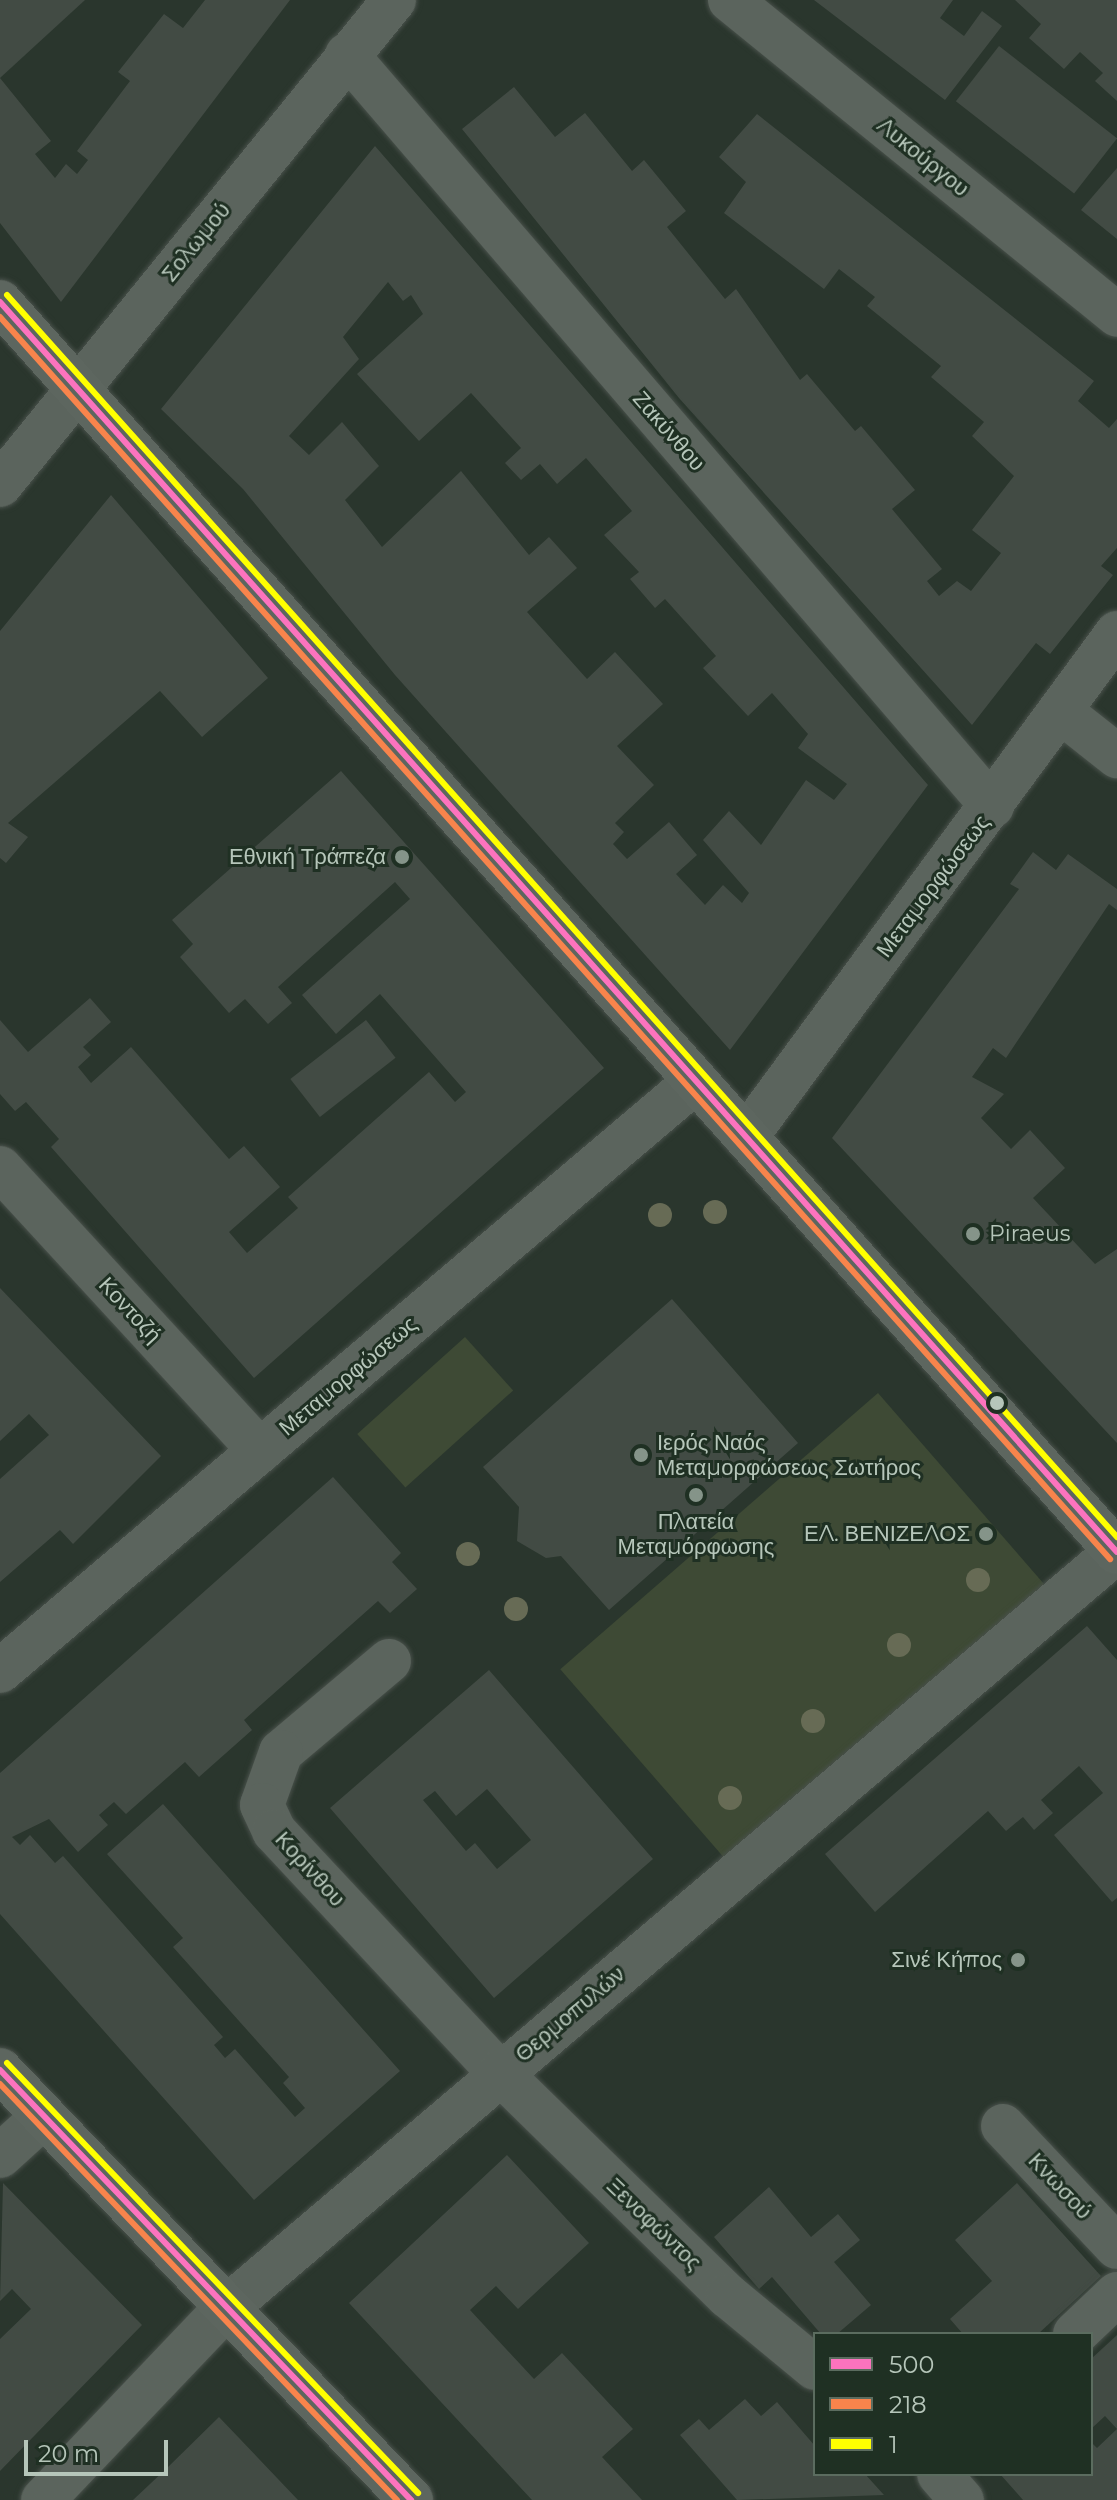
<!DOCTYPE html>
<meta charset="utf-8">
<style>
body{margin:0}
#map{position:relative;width:1117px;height:2500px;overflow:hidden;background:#2a362d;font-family:Montserrat,sans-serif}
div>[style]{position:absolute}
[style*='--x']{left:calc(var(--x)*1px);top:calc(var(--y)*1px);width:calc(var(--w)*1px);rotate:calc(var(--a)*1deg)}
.green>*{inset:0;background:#3e4a35;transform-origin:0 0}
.building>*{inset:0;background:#424b44;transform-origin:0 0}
.roads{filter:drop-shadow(0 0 2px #48504a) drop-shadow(0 0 2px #48504a)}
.minor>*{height:44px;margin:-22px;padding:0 22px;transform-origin:22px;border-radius:22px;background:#5b645d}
.major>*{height:44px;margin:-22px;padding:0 22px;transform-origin:22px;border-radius:22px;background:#5d665f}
.bus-1>*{height:6px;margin:-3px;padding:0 3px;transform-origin:3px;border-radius:3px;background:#fc73be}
.bus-2>*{height:6px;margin:-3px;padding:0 3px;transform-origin:3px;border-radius:3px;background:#f8844c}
.bus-3>*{height:6px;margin:-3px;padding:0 3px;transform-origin:3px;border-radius:3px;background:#ff0}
.trees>*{width:24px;height:24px;margin:-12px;border-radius:50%;background:#676b55}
.dots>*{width:22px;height:22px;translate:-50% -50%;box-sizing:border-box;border:4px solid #1f3023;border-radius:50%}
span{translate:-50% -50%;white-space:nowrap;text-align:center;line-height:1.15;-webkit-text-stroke:6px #1f3023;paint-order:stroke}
.street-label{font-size:22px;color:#b6c6ba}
.poi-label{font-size:22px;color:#b6c6ba}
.right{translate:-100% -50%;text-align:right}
.left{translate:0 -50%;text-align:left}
.legend{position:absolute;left:813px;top:2332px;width:280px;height:144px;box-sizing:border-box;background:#1f3023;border:2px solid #5b6c5f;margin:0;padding:10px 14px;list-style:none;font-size:24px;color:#b6c6ba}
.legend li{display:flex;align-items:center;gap:16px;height:40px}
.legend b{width:40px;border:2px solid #5b6c5f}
.scale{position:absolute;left:24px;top:2440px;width:144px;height:36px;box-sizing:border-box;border:4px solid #b6c6ba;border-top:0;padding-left:10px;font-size:24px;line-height:28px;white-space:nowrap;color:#b6c6ba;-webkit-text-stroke:6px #1f3023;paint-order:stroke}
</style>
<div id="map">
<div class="green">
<div style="left:465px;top:1337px;width:72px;height:145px;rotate:48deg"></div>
<div style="left:878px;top:1393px;width:256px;height:421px;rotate:49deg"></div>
</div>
<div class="building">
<div style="clip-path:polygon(0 0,85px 0,0 78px)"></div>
<div style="clip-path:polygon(205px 0,290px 0,61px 302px,0 223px,0 78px,51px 141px,35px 154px,55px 178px,66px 164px,77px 174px,88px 160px,77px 151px,130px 81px,118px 72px,164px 14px,183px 28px)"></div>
<div style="clip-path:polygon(814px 0,953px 0,940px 18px,964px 36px,982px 11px,1002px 26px,945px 100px)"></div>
<div style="clip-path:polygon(1015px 0,1117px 0,1117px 101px,1095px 81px,1103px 73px,1080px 52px,1064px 69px,1029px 38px,1041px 24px)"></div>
<div style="left:999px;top:46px;width:150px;height:70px;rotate:38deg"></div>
<div style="clip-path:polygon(514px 87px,555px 137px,585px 113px,632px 171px,644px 160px,686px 211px,667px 227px,725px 299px,736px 289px,800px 380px,807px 374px,855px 431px,861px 426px,915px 490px,892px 509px,942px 569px,927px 581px,939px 596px,957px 581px,971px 591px,1001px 553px,972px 530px,1014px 476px,972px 436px,984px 422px,931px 377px,941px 366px,867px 306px,875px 297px,839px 269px,824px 289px,724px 213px,746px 182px,719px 157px,757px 114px,1094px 381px,1078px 401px,1109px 428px,1117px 419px,1117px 548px,1101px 566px,1113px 575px,1050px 654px,1036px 643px,972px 725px,679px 398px,462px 129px)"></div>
<div style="clip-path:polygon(evenodd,375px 146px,928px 785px,730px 1050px,395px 675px,243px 489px,161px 409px,375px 146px,388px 282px,403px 301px,411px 295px,423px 314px,357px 374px,419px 441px,471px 393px,521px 448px,505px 463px,521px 480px,540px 464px,557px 484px,586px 458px,632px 511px,604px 535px,639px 572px,630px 579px,655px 608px,665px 599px,716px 656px,703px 668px,748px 716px,772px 693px,808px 734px,798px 748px,847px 784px,834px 800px,806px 780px,761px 845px,729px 811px,703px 840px,749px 893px,742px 903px,723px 885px,705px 905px,676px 874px,697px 855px,669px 822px,627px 859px,613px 844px,624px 832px,615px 823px,654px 785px,617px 746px,663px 704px,615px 652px,587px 679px,527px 612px,577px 568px,549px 537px,529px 555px,461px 471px,382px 547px,345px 500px,379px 466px,342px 422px,309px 455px,289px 436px,359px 359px,343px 337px,388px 282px)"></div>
<div style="clip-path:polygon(1117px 168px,1117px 239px,1081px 210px)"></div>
<div style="clip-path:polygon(111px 495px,268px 678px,202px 737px,160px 691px,8px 823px,28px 837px,6px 863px,0 858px,0 631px)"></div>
<div style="clip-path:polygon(341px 771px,604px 1068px,254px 1378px,51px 1147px,59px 1139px,26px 1102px,15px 1111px,0 1094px,0 1020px,28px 1052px,90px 998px,111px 1022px,83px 1047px,91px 1055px,78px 1067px,91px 1083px,131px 1047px,229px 1159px,244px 1146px,280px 1187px,229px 1232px,247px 1253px,298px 1208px,288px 1197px,429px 1072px,455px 1102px,466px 1092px,380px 994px,336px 1034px,302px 995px,410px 899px,395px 882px,278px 987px,292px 1003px,268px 1024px,245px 999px,229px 1013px,180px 957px,193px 944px,172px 920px)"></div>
<div style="clip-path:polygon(1033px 852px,1056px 870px,1068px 854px,1117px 889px,1117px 910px,1109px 904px,1006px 1058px,993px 1048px,972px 1077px,1004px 1094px,981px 1118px,1011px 1149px,1030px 1130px,1065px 1168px,1033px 1198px,1095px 1264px,1117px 1249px,1117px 1443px,832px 1138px,1019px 889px,1010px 884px)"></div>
<div style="left:366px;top:1020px;width:48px;height:96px;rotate:52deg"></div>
<div style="clip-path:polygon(0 1288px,161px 1456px,73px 1544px,60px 1530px,0 1582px,0 1479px,49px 1435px,29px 1414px,0 1441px)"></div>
<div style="clip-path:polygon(672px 1299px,798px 1443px,609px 1610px,561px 1556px,546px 1558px,517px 1541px,519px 1507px,483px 1467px)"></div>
<div style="clip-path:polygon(333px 1477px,401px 1553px,392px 1562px,417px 1589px,390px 1613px,378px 1601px,244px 1720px,252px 1730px,199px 1777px,185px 1762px,126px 1814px,114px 1802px,99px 1815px,108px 1825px,78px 1852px,49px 1819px,12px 1837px,20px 1845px,30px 1835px,55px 1863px,63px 1856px,223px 2037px,214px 2045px,225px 2058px,235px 2049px,295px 2117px,305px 2108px,283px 2083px,289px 2077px,173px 1947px,183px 1938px,107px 1854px,163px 1804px,400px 2071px,254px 2200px,0 1914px,0 1773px)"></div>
<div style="clip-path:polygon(1087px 1626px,1117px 1660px,1117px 1898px,1112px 1902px,1054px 1835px,1103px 1793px,1079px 1766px,1041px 1800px,1053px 1813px,1034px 1830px,1023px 1817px,1006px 1831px,988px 1811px,875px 1912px,825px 1854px)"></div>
<div style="clip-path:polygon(evenodd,489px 1670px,653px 1859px,494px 1998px,330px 1808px,489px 1670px,487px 1789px,531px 1840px,497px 1869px,475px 1843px,466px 1851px,423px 1800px,435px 1791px,456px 1816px,487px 1789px)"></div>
<div style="clip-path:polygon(507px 2155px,589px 2243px,518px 2309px,496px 2286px,470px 2310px,534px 2379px,562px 2353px,633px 2429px,602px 2457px,642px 2500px,532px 2500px,349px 2303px)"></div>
<div style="clip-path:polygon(3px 2183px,142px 2325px,0 2471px,0 2339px,31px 2309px,12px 2289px,0 2301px)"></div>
<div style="clip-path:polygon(1017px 2183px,1101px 2276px,1038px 2334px,963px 2334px,950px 2319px,992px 2281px,955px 2240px)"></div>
<div style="clip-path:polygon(769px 2187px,811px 2237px,838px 2214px,860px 2240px,834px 2262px,871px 2305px,837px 2334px,821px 2334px,772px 2277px,759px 2289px,714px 2237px)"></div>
<div style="clip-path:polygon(1117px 2335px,1117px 2429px,1105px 2416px,1091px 2429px,1091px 2359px)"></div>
<div style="clip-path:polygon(745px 2399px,761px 2416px,777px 2402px,815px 2446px,815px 2474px,865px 2474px,884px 2495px,737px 2500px,680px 2435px,699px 2419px,709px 2430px)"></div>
<div style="clip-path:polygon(219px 2417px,298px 2500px,133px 2500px,167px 2468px)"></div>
<div style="clip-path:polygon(1117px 2429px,1117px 2500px,1023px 2500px,1000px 2474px,1091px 2474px,1091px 2442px,1097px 2448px)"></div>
</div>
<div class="roads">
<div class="minor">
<div style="--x:730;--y:0;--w:499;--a:39.1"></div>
<div style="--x:347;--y:55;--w:990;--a:49.34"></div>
<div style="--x:0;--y:485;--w:625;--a:-50.91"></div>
<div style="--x:1060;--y:711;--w:73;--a:38.3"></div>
<div style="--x:746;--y:1137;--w:626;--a:-53.64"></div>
<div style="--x:0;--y:1168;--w:384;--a:47.4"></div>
<div style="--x:389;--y:1661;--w:141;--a:139.9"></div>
<div style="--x:281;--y:1752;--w:56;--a:109.7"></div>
<div style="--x:262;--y:1805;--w:29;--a:65"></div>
<div style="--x:274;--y:1831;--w:331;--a:47"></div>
<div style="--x:500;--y:2073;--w:319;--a:44.4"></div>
<div style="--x:728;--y:2296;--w:113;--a:39.6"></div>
<div style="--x:0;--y:1671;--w:912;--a:-40.29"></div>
<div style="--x:1003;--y:2126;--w:166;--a:46.7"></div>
<div style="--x:0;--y:2156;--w:59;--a:-42.3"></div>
<div style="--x:1075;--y:2334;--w:58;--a:-43.6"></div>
<div style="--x:939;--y:2474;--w:35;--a:49"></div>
<div style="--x:43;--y:2500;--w:265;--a:-46.4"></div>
<div style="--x:226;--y:2308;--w:1169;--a:-40.35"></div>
</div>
<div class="major">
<div style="--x:0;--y:302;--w:1676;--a:48.22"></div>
<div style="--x:0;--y:2070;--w:595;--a:46.29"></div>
</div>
</div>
<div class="bus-1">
<div style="--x:0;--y:302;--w:1676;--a:48.22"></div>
<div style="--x:0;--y:2070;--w:595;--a:46.29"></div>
</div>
<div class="bus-2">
<div style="--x:0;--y:317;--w:1666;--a:48.21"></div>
<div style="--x:0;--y:2084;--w:575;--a:46.34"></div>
</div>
<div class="bus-3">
<div style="--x:7;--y:295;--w:1666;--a:48.21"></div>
<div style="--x:7;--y:2063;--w:595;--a:46.29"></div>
</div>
<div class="trees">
<div style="left:715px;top:1212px"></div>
<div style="left:660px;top:1215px"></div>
<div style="left:468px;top:1554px"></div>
<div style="left:978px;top:1580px"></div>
<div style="left:516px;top:1609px"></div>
<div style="left:899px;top:1645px"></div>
<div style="left:813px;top:1721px"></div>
<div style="left:730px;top:1798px"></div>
</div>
<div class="dots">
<div style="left:402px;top:857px;background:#859489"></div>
<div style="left:973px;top:1234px;background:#859489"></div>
<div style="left:997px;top:1403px;background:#b6c6ba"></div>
<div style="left:641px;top:1455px;background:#859489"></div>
<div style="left:696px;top:1495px;background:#859489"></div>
<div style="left:986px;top:1534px;background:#859489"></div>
<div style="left:1018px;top:1960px;background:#859489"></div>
</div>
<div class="street-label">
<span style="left:923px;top:157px;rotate:39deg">Λυκούργου</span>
<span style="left:196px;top:242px;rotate:-51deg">Σολωμού</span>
<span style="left:669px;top:431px;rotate:49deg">Ζακύνθου</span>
<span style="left:933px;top:886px;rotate:-53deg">Μεταμορφώσεως</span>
<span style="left:130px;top:1310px;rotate:47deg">Κοντοζή</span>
<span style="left:348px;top:1376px;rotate:-40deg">Μεταμορφώσεως</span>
<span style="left:310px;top:1869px;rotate:48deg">Κορίνθου</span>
<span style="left:570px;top:2014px;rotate:-40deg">Θερμοπυλών</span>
<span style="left:1060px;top:2186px;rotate:47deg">Κνωσού</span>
<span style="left:654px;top:2224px;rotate:44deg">Ξενοφώντος</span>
</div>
<div class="poi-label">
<span class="right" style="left:386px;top:857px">Εθνική Τράπεζα</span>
<span class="left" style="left:989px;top:1234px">Piraeus</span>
<span class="left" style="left:657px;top:1455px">Ιερός Ναός<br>Μεταμορφώσεως Σωτήρος</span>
<span style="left:696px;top:1534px">Πλατεία<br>Μεταμόρφωσης</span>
<span class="right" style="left:970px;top:1534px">ΕΛ. ΒΕΝΙΖΕΛΟΣ</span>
<span class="right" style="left:1002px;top:1960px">Σινέ Κήπος</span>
</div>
<ul class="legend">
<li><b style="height:10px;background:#fc73be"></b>500</li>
<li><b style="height:10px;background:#f8844c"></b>218</li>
<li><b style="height:10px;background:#ff0"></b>1</li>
</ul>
<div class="scale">20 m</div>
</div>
